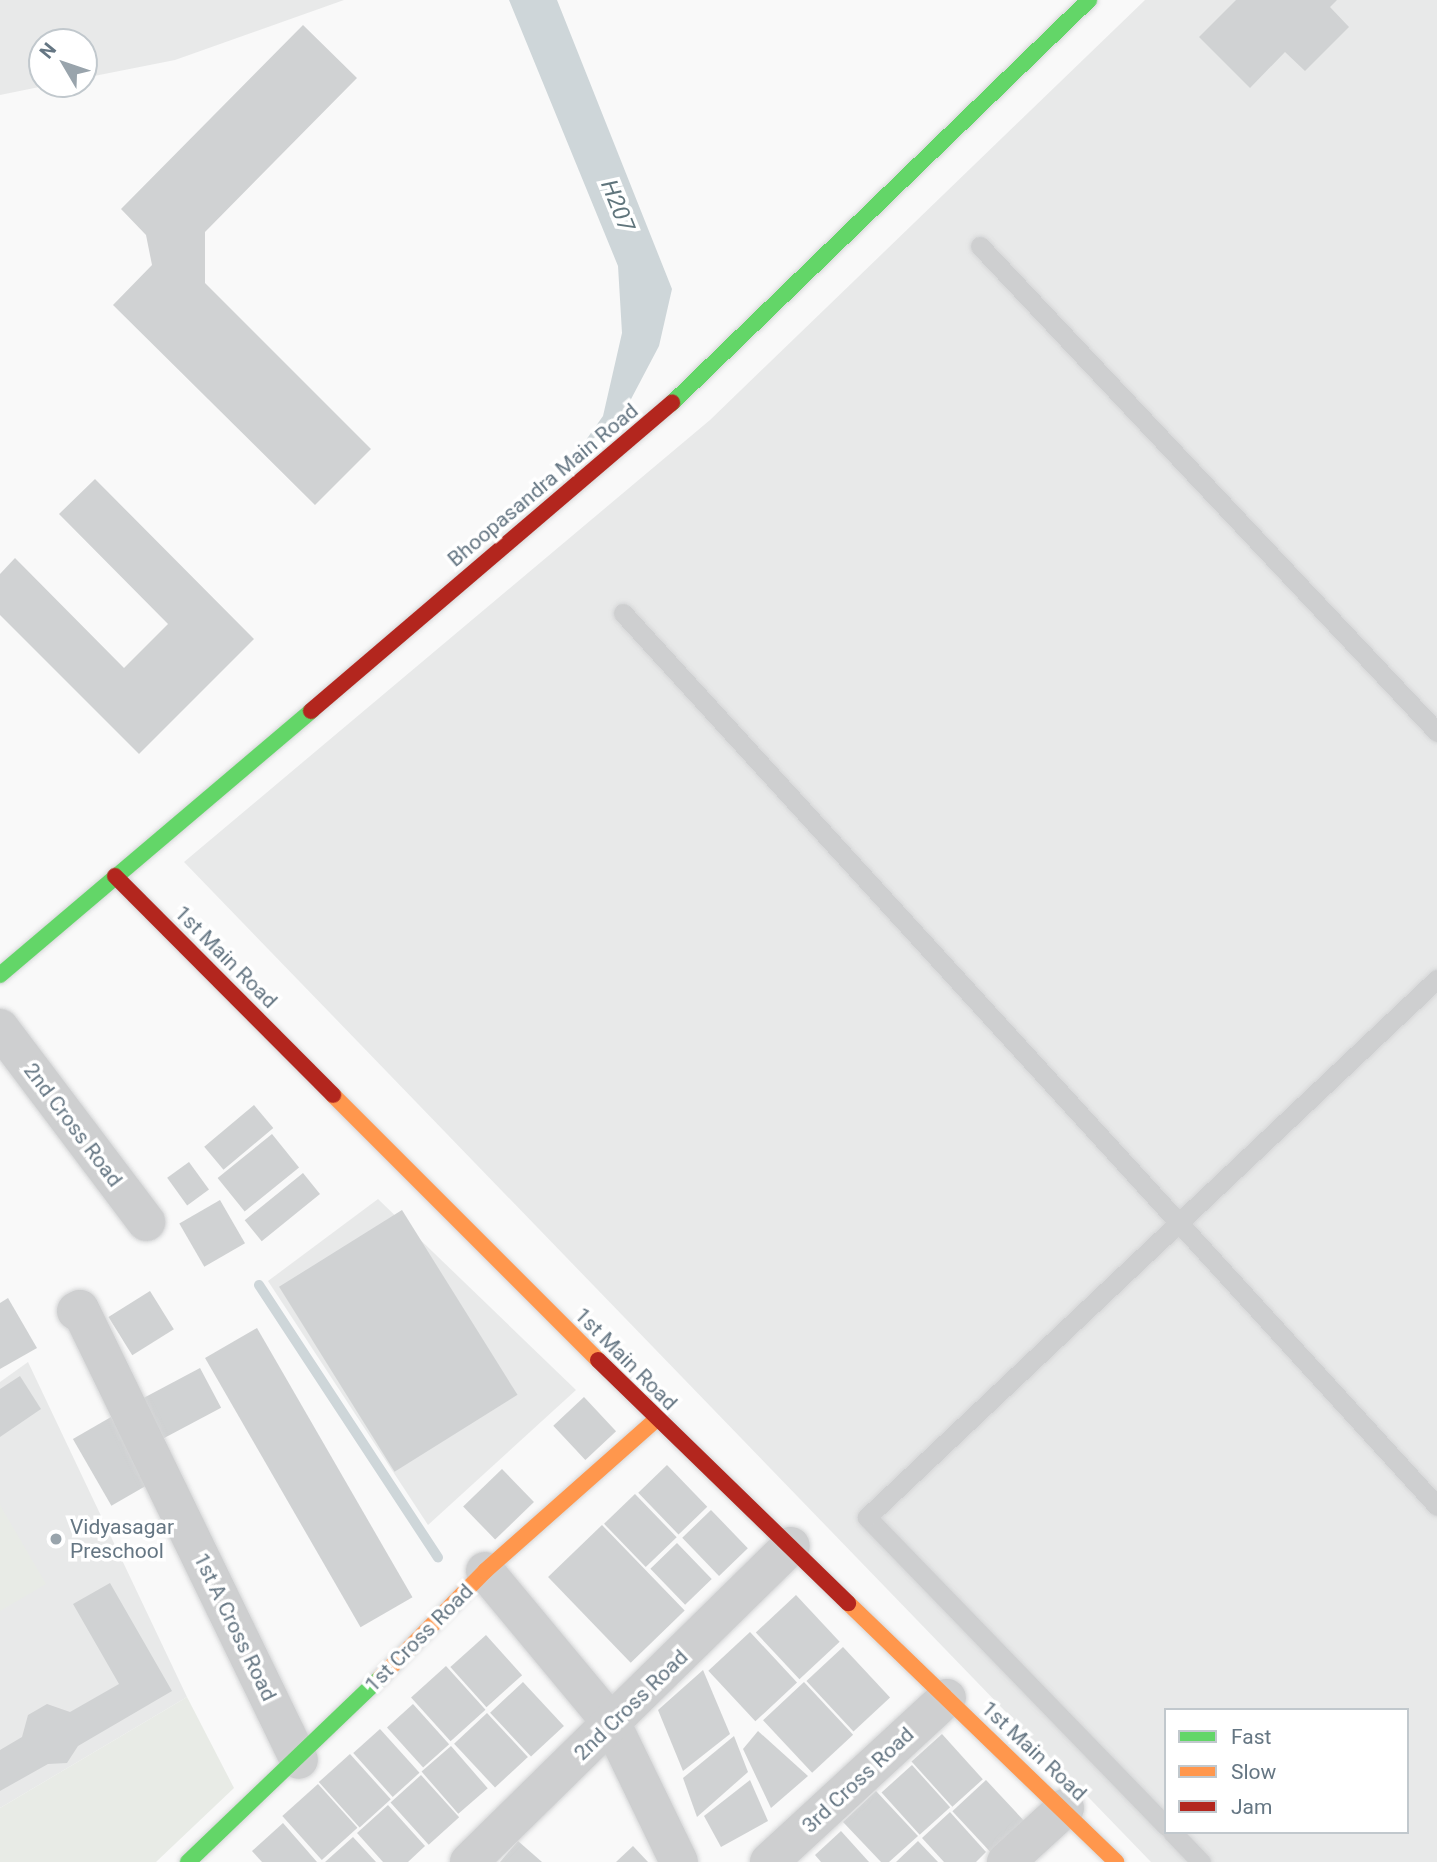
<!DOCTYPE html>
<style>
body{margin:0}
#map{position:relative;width:1437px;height:1862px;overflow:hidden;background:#f9f9f9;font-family:Roboto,sans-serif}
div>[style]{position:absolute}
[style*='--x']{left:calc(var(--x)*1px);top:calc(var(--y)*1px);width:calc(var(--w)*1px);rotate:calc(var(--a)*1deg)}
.built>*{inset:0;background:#e8e9e9}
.green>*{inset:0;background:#e8ebe6}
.water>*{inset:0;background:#ced6d9}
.stream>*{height:10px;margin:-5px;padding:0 5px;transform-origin:5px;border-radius:5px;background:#ced6d9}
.building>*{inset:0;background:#d0d2d3;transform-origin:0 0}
.roads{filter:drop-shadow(0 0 2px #d5d6d7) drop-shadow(0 0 2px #d5d6d7)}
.lane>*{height:19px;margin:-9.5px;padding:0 9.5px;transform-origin:9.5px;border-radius:9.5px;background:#cecfd0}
.street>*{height:38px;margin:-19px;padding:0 19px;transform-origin:19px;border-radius:19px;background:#cecfd0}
.fast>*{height:16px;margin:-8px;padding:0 8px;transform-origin:8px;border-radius:8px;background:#63d668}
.slow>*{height:16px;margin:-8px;padding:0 8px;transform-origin:8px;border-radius:8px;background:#ff974d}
.jam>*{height:16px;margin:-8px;padding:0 8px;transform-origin:8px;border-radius:8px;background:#b3261e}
.dots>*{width:19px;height:19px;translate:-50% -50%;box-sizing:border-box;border:4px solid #fff;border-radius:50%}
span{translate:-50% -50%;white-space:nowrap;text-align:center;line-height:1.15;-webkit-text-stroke:7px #fff;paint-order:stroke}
.street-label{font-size:21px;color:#657683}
.poi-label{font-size:21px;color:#657683}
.left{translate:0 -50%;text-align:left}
.water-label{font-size:23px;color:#60757c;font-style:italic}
.legend{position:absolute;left:1164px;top:1708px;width:245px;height:126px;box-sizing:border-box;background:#fff;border:2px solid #c1c8cd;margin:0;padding:9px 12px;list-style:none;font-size:21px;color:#657683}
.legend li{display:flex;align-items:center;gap:14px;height:35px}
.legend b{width:35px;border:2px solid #c1c8cd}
.north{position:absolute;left:28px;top:28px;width:70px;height:70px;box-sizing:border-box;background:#fff;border:2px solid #c1c8cd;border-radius:50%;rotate:309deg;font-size:19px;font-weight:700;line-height:28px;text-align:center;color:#657683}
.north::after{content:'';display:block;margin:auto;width:24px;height:32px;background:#99a4ac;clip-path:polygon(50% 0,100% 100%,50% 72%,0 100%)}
</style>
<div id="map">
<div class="built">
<div style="clip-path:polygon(0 0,344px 0,175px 60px,84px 78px,84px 42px,42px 42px,42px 84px,54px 84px,0 95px)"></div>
<div style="clip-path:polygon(evenodd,1145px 0,1437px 0,1437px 1862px,1151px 1862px,184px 862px,710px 420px,1145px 0,1166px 1710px,1407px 1710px,1407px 1832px,1166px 1832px,1166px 1710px)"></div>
<div style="clip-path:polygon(378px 1199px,576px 1390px,428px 1525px,268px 1281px)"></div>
<div style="clip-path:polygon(28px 1362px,187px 1697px,0 1808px,0 1382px)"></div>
</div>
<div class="green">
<div style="clip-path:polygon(0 1505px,46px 1584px,0 1611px)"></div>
<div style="clip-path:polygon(187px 1697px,234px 1788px,156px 1862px,0 1862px,0 1808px)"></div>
</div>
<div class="water">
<div style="clip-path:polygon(509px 0,557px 0,672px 289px,659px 346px,620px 420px,581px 447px,603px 416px,622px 333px,618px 266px)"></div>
</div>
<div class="stream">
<div style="--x:259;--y:1285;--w:326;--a:56.7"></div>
</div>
<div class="building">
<div style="clip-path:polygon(1236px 0,1337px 0,1330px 7px,1349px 27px,1305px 71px,1285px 52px,1250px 88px,1199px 37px)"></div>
<div style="clip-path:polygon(303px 25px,357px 78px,205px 232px,205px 283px,371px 449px,315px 505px,113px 305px,152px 265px,146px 235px,121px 209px)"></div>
<div style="clip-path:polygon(95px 479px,254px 639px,139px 754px,0 615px,0 574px,15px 558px,124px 668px,168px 624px,59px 514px)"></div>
<div style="left:254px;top:1105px;width:30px;height:65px;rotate:50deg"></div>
<div style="left:272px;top:1134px;width:43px;height:70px;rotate:51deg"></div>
<div style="left:189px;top:1162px;width:34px;height:27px;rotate:54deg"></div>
<div style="left:303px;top:1173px;width:27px;height:75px;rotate:51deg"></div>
<div style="left:220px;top:1200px;width:50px;height:47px;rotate:60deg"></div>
<div style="left:402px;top:1210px;width:218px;height:145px;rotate:58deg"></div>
<div style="left:150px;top:1291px;width:45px;height:49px;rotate:58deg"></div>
<div style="clip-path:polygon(8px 1298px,37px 1348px,0 1369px,0 1303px)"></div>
<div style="left:257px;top:1328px;width:311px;height:60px;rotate:60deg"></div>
<div style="left:200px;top:1368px;width:45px;height:65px;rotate:62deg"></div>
<div style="clip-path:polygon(20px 1376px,41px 1409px,0 1437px,0 1389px)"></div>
<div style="left:584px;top:1397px;width:47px;height:42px;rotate:47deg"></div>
<div style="left:111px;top:1417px;width:77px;height:44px;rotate:60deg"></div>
<div style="left:667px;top:1465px;width:58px;height:40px;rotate:46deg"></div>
<div style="left:502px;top:1469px;width:46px;height:54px;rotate:46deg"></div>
<div style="left:635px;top:1494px;width:60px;height:43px;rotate:46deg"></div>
<div style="left:711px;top:1510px;width:53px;height:40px;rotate:46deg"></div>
<div style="left:602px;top:1525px;width:119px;height:75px;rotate:46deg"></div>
<div style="left:677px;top:1543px;width:50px;height:37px;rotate:46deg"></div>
<div style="clip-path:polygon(110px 1583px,172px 1691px,78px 1746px,67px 1763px,48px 1764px,0 1791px,0 1750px,22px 1737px,28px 1715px,47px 1704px,70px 1712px,119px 1684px,73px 1604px)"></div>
<div style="left:796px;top:1595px;width:64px;height:55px;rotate:47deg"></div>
<div style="left:750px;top:1632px;width:69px;height:57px;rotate:47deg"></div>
<div style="left:486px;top:1635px;width:54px;height:48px;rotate:48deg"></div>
<div style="left:843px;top:1647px;width:69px;height:50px;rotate:47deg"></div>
<div style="left:446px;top:1666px;width:59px;height:47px;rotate:48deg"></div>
<div style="clip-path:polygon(703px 1670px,730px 1734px,683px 1771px,658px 1710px)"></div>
<div style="left:523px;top:1682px;width:60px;height:45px;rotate:47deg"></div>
<div style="left:804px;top:1682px;width:72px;height:56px;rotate:47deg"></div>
<div style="left:413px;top:1704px;width:54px;height:35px;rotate:48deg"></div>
<div style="left:487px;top:1713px;width:60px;height:45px;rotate:47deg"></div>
<div style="left:380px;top:1729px;width:59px;height:36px;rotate:48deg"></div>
<div style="clip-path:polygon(758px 1731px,808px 1776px,771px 1808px,743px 1749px)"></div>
<div style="left:942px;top:1734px;width:61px;height:41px;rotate:48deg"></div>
<div style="clip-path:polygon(734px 1736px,748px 1772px,697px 1817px,683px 1778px)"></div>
<div style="left:451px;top:1746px;width:56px;height:39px;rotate:49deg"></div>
<div style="left:350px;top:1754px;width:61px;height:42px;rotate:48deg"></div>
<div style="left:912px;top:1765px;width:57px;height:41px;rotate:48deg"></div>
<div style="left:421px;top:1775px;width:57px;height:41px;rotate:48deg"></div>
<div style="clip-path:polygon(750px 1780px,768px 1821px,721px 1847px,704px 1816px)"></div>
<div style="left:986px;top:1780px;width:56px;height:46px;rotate:47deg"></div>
<div style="left:318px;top:1784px;width:59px;height:48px;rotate:48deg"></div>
<div style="clip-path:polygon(876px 1791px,918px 1836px,889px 1862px,881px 1862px,843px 1822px)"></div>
<div style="clip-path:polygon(388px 1805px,425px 1846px,408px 1862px,383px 1862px,357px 1833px)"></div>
<div style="clip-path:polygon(950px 1812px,986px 1852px,976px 1862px,944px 1862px,922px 1838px)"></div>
<div style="clip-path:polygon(283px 1823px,317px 1862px,262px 1862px,252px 1851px)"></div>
<div style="clip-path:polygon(841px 1831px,869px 1862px,821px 1862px,815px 1855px)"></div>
<div style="clip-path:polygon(353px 1837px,376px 1862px,325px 1862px)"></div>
<div style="clip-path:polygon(518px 1841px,542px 1862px,500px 1862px)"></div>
<div style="clip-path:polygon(918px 1841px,938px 1862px,896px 1862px)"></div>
<div style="clip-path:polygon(633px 1846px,648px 1862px,616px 1862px)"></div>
</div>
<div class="roads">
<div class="lane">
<div style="--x:980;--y:246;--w:667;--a:46.76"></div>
<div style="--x:623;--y:613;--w:1208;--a:47.65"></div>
<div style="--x:1166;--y:1826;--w:430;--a:-134.1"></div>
<div style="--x:867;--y:1517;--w:784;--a:-43.35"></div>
<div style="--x:1172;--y:1832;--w:42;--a:46"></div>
</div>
<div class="street">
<div style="--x:0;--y:1028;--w:243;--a:53"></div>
<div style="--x:76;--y:1311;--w:4;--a:-27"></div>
<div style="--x:80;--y:1309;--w:501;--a:64.1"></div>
<div style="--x:485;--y:1571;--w:199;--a:50.3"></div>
<div style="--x:612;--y:1724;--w:153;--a:64.1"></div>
<div style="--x:469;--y:1862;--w:451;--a:-44.5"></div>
<div style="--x:769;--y:1862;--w:242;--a:-42.7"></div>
<div style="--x:1006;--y:1862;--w:80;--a:-42.5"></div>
</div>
<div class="fast">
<div style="--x:672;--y:403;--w:580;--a:-44.02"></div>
<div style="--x:0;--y:975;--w:408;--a:-40.3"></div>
<div style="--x:188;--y:1862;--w:267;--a:-43.8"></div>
</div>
<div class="slow">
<div style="--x:333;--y:1095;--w:375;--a:45"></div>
<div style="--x:848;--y:1603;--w:373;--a:44"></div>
<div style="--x:381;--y:1677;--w:148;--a:-45.5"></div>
<div style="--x:485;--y:1571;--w:230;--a:-41.5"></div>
</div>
<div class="jam">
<div style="--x:311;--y:711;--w:475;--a:-40.5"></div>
<div style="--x:115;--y:876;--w:309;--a:45.1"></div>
<div style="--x:598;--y:1360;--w:349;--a:44.2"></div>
</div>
</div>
<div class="dots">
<div style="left:56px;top:1539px;background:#99a4ac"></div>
</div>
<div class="street-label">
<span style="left:543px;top:485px;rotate:-40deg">Bhoopasandra Main Road</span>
<span style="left:226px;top:957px;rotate:45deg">1st Main Road</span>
<span style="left:73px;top:1125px;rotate:53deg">2nd Cross Road</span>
<span style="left:626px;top:1359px;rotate:45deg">1st Main Road</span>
<span style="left:235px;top:1627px;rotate:64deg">1st A Cross Road</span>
<span style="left:419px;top:1638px;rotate:-45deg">1st Cross Road</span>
<span style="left:631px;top:1705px;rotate:-44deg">2nd Cross Road</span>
<span style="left:1034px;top:1751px;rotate:43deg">1st Main Road</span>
<span style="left:858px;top:1780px;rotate:-43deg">3rd Cross Road</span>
</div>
<div class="poi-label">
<span class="left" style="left:70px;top:1539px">Vidyasagar<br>Preschool</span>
</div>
<div class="water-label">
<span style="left:617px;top:206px;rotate:68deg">H207</span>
</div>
<ul class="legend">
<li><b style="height:9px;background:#63d668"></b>Fast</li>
<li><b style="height:9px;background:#ff974d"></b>Slow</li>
<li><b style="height:9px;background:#b3261e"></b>Jam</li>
</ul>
<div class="north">N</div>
</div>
